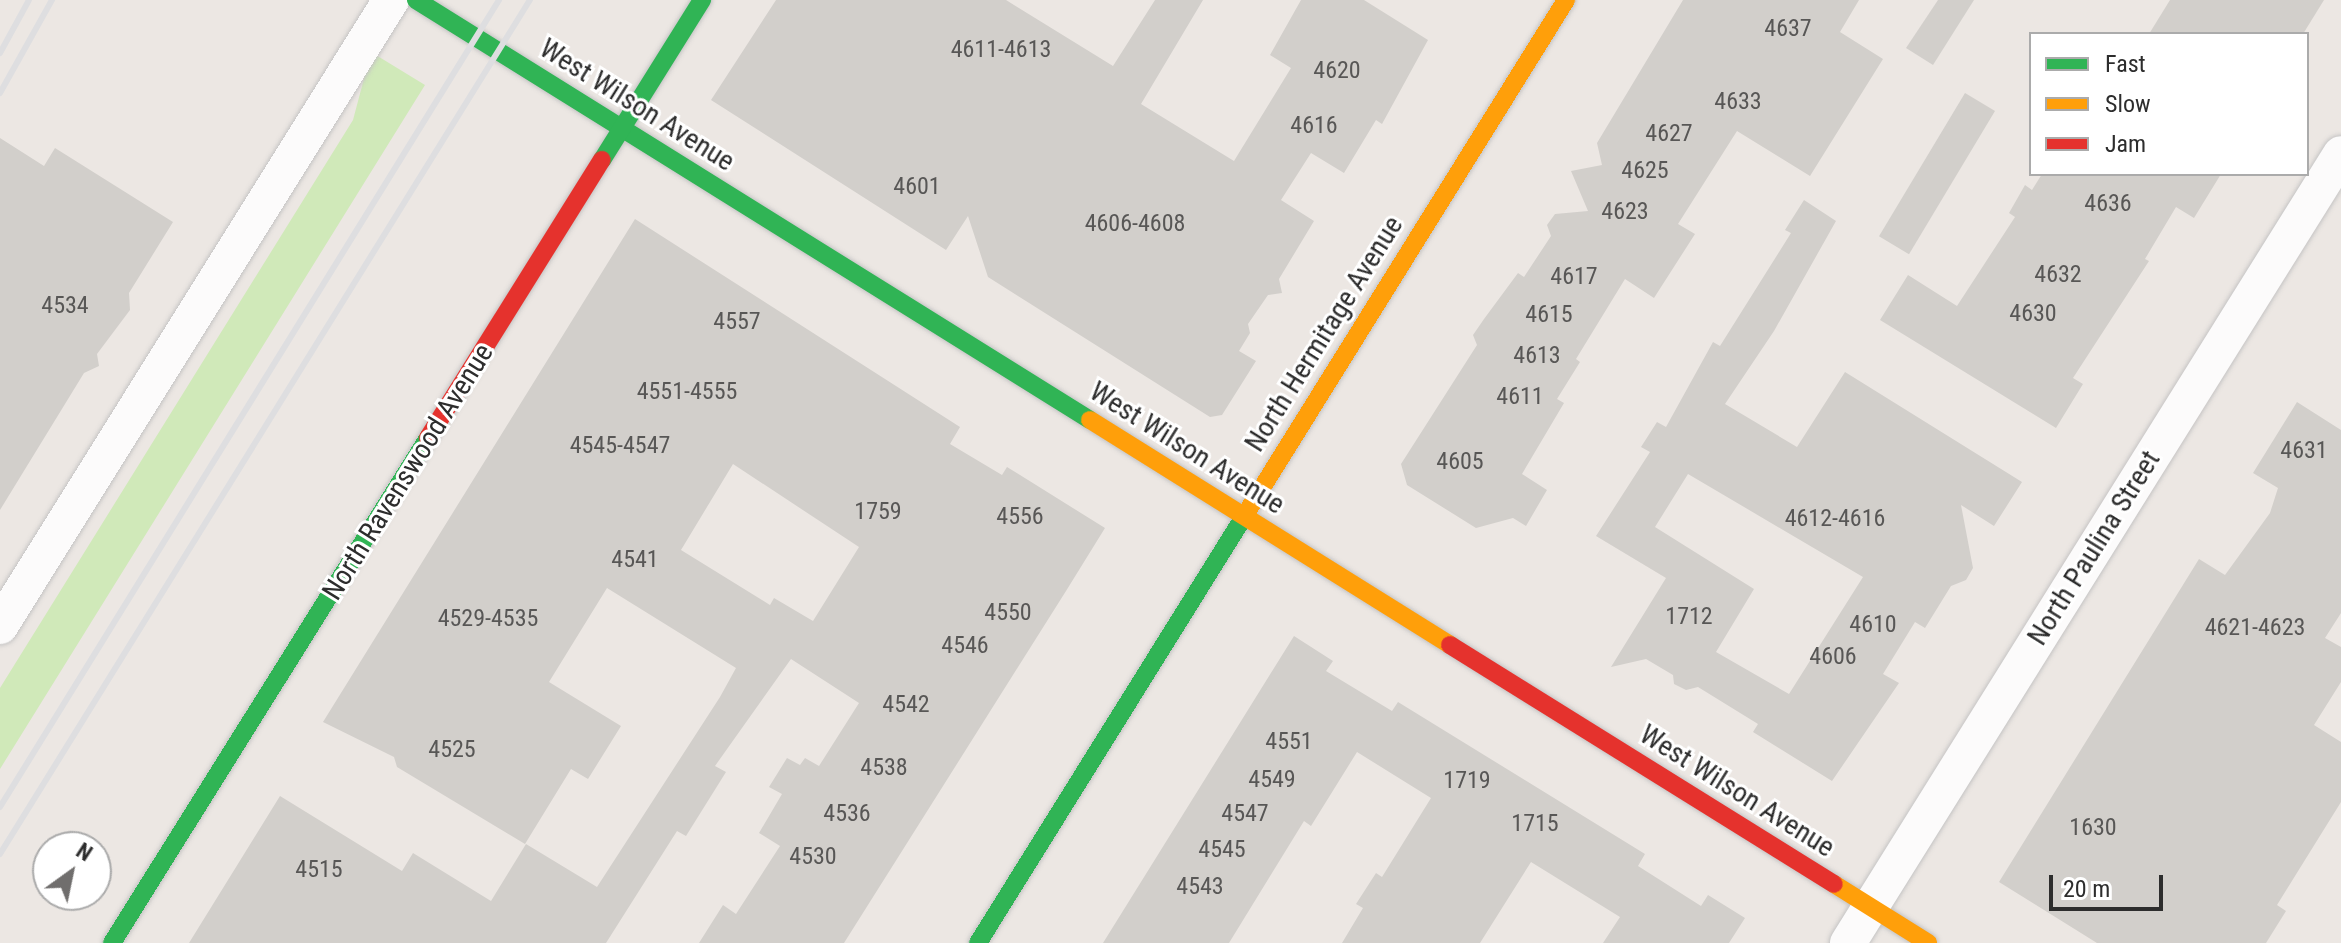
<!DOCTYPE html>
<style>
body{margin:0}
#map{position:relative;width:2341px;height:943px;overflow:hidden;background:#ece7e3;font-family:"Roboto Condensed",sans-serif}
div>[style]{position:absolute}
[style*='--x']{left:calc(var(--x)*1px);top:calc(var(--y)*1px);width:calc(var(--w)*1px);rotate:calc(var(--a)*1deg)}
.green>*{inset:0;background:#d0e9b9}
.building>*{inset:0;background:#d2cfcb;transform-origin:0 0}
.roads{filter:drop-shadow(0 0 2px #c5c4c4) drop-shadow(0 0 2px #c5c4c4)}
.street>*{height:36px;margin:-18px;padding:0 18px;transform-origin:18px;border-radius:18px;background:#fcfbfb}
.fast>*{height:18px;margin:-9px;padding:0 9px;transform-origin:9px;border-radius:9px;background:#30b455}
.slow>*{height:18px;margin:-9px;padding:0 9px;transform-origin:9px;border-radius:9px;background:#ff9f0a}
.jam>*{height:18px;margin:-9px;padding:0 9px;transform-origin:9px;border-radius:9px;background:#e5322d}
.rail>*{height:6px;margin:-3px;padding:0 3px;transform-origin:3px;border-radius:3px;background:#dedee0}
span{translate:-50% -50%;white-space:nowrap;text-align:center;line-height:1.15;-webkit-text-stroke:6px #fff;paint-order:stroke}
.number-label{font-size:24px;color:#585756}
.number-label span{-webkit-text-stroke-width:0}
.street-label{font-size:28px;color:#2d2d2d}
.legend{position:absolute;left:2029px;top:32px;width:280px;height:144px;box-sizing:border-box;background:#fff;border:2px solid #ababab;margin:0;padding:10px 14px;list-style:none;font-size:24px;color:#2d2d2d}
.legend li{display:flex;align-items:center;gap:16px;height:40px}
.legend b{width:40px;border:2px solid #ababab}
.north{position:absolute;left:32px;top:831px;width:80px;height:80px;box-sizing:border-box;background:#fff;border:2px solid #ababab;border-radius:50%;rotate:33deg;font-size:22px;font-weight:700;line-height:32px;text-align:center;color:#2d2d2d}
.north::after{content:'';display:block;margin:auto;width:28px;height:36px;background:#706e6d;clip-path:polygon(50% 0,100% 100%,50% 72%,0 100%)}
.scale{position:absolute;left:2049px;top:875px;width:114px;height:36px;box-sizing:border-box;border:4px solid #2d2d2d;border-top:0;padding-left:10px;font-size:24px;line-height:28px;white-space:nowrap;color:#2d2d2d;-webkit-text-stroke:6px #fff;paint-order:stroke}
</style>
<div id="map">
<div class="green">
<div style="clip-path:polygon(371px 52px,425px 85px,0 769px,0 688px,353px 120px)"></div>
</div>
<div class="building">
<div style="clip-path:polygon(776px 0,1006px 0,1113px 66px,1155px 0,1203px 0,1141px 104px,1234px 161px,1291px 68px,1270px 55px,1301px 0,1364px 0,1428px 40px,1382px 124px,1376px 120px,1344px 173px,1311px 153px,1281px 200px,1314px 221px,1279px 279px,1282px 293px,1268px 295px,1248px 324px,1250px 333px,1239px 351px,1256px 361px,1222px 415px,1210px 417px,988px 277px,968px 216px,946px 250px,711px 100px)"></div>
<div style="clip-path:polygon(1683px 0,1859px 0,1840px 32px,1883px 59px,1810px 176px,1737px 131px,1678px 224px,1695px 234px,1654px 298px,1625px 279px,1576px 359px,1580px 362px,1557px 399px,1564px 403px,1522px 474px,1547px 490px,1526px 526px,1513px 518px,1476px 528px,1407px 485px,1401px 464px,1477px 345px,1473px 335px,1484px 319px,1518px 273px,1524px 277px,1551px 236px,1547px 225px,1555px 214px,1588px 211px,1571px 171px,1602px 165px,1597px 143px)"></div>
<div style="clip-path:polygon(1938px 0,1974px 0,1933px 65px,1906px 48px)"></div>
<div style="clip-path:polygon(2170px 0,2324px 0,2303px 34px,2149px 34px)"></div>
<div style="left:1965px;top:93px;width:35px;height:167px;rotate:31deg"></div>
<div style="clip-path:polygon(0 138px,44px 166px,55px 148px,173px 222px,129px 293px,130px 310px,97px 354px,99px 366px,84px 373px,0 510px)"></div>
<div style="clip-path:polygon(2042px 174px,2221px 174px,2194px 218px,2176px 207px,2145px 259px,2149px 261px,2073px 378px,2083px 384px,2056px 428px,1880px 320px,1908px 275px,1957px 306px,2015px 217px,2009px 213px,2025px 185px,2032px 190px)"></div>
<div style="clip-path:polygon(evenodd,1804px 200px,1836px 221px,1774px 331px,1725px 404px,1797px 447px,1845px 372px,2022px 482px,1994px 526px,1961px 505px,1973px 568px,1966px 580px,1951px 586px,1925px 628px,1915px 622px,1883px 674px,1899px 683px,1832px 781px,1753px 732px,1758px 724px,1698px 687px,1686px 690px,1674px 684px,1673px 675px,1646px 659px,1611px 667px,1666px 578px,1596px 536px,1650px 452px,1641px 447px,1657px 422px,1666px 427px,1713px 342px,1720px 346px,1791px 233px,1785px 230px,1804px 200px,1688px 474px,1863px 577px,1789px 694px,1716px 652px,1754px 589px,1655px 527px,1688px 474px)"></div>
<div style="clip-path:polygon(evenodd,635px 219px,960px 427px,950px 444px,1002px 475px,1007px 467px,1105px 528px,1066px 591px,844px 943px,699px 943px,723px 905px,736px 914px,780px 846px,759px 833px,782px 794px,769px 787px,787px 758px,800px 765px,805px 758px,819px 766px,859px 703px,791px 659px,715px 766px,726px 772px,686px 836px,677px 831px,606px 943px,189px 943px,280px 796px,402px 871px,413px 853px,491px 901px,526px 844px,597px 887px,720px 697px,736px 668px,607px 588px,549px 682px,621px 726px,588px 779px,571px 769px,525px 844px,397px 767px,394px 757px,323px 722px,635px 219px,733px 464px,859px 547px,813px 621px,774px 598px,770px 605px,681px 550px,733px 464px)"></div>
<div style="clip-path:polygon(2297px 402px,2341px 430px,2341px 613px,2325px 638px,2341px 647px,2341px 682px,2314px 725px,2341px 742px,2341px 802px,2277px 905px,2286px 911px,2266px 943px,2097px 943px,1999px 882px,2199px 559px,2225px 575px,2270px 513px,2278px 488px,2253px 473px)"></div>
<div style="clip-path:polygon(1294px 636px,1333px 661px,1326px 671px,1392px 711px,1398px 702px,1645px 854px,1638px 866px,1701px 906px,1708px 895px,1745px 918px,1729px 943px,1603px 943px,1620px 917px,1531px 862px,1480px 943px,1342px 943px,1363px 908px,1356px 904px,1376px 873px,1382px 877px,1431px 798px,1357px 752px,1311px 826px,1304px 821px,1229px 943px,1103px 943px)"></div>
</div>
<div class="roads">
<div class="street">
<div style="--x:0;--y:626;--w:738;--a:-58.01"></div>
<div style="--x:1848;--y:943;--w:930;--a:-58"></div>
</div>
<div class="fast">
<div style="--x:416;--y:0;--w:794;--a:31.93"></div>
<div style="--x:602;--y:160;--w:189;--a:-58"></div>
<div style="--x:112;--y:943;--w:596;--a:-57.96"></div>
<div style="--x:978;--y:943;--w:504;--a:-58.04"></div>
</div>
<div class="slow">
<div style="--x:1090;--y:420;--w:425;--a:32"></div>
<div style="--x:1245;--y:515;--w:607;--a:-58.06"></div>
<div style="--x:1834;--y:884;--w:111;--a:32.1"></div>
</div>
<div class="jam">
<div style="--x:428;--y:438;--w:328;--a:-58"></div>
<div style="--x:1450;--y:645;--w:452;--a:31.9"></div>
</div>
</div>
<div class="rail">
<div style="--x:0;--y:53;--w:60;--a:-61.3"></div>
<div style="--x:0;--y:93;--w:107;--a:-60.8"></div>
<div style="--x:0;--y:807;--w:949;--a:-58.27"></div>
<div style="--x:0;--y:854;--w:1005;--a:-58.18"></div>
</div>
<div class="number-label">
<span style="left:1788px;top:29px">4637</span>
<span style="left:1001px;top:50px">4611-4613</span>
<span style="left:1337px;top:71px">4620</span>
<span style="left:1738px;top:102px">4633</span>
<span style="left:1314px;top:126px">4616</span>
<span style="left:1669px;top:134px">4627</span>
<span style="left:1645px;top:171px">4625</span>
<span style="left:917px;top:187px">4601</span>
<span style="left:2108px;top:204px">4636</span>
<span style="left:1625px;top:212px">4623</span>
<span style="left:1135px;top:224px">4606-4608</span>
<span style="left:2058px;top:275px">4632</span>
<span style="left:1574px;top:277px">4617</span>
<span style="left:65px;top:306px">4534</span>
<span style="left:2033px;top:314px">4630</span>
<span style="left:1549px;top:315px">4615</span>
<span style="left:737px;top:322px">4557</span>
<span style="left:1537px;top:356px">4613</span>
<span style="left:687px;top:392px">4551-4555</span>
<span style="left:1520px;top:397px">4611</span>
<span style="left:620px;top:446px">4545-4547</span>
<span style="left:2304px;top:451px">4631</span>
<span style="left:1460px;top:462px">4605</span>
<span style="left:878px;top:512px">1759</span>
<span style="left:1020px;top:517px">4556</span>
<span style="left:1835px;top:519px">4612-4616</span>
<span style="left:635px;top:560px">4541</span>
<span style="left:1008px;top:613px">4550</span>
<span style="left:1689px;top:617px">1712</span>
<span style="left:488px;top:619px">4529-4535</span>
<span style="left:1873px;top:625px">4610</span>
<span style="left:2255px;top:628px">4621-4623</span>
<span style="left:965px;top:646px">4546</span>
<span style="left:1833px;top:657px">4606</span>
<span style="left:906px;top:705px">4542</span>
<span style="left:1289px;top:742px">4551</span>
<span style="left:452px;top:750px">4525</span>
<span style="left:884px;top:768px">4538</span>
<span style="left:1272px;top:780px">4549</span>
<span style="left:1467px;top:781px">1719</span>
<span style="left:847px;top:814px">4536</span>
<span style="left:1245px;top:814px">4547</span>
<span style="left:1535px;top:824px">1715</span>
<span style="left:2093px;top:828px">1630</span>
<span style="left:1222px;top:850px">4545</span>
<span style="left:813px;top:857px">4530</span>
<span style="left:319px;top:870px">4515</span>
<span style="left:1200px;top:887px">4543</span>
</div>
<div class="street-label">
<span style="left:637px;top:105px;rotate:32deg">West Wilson Avenue</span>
<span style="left:1324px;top:334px;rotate:-58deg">North Hermitage Avenue</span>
<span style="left:1187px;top:448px;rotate:32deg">West Wilson Avenue</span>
<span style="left:408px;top:472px;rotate:-58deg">North Ravenswood Avenue</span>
<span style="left:2094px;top:548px;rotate:-58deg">North Paulina Street</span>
<span style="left:1737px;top:791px;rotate:32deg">West Wilson Avenue</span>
</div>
<ul class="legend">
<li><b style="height:10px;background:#30b455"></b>Fast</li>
<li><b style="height:10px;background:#ff9f0a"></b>Slow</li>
<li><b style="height:10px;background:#e5322d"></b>Jam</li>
</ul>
<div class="north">N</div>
<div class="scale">20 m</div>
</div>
